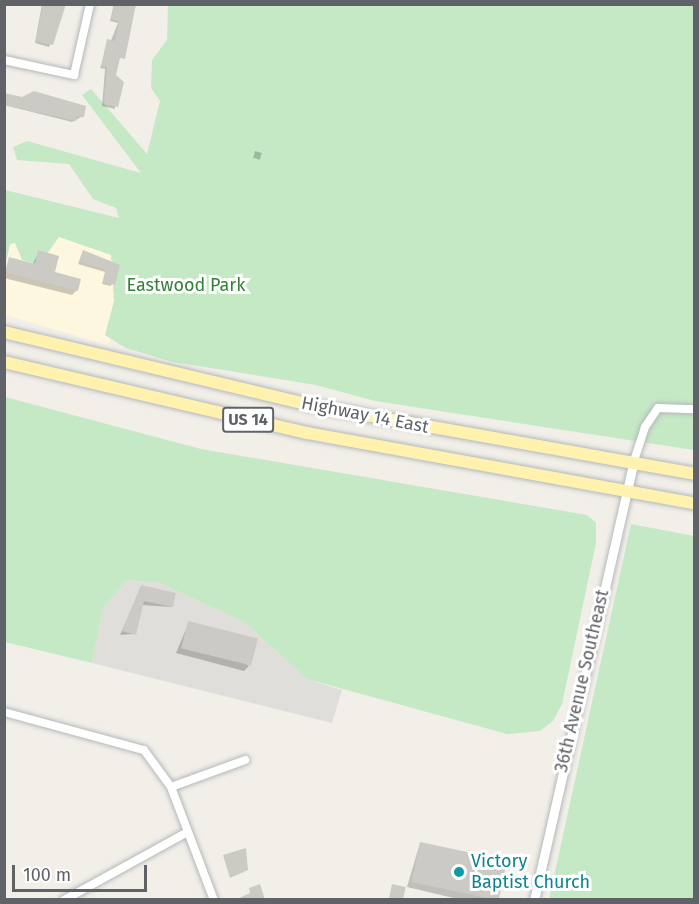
<!DOCTYPE html>
<style>
body{margin:0}
#map{position:relative;width:699px;height:904px;overflow:hidden;background:#f1efe8;font-family:"Fira Sans",sans-serif}
div>[style]{position:absolute}
[style*='--x']{left:calc(var(--x)*1px);top:calc(var(--y)*1px);width:calc(var(--w)*1px);rotate:calc(var(--a)*1deg)}
.commercial>*{inset:0;background:#fef7e0}
.industrial>*{inset:0;background:#e0deda}
.green>*{inset:0;background:#c5e8c5}
.shadow>*{inset:0;background:#0003;transform-origin:0 0}
.building>*{inset:0;background:#cccac5;transform-origin:0 0}
.roads{filter:drop-shadow(0 0 2px #b5b8bc) drop-shadow(0 0 2px #b5b8bc)}
.minor>*{height:8px;margin:-4px;padding:0 4px;transform-origin:4px;border-radius:4px;background:#fff}
.tertiary>*{height:9px;margin:-4.5px;padding:0 4.5px;transform-origin:4.5px;border-radius:4.5px;background:#fff}
.primary>*{height:12px;margin:-6px;padding:0 6px;transform-origin:6px;border-radius:6px;background:#fff2af}
.dots>*{width:16px;height:16px;translate:-50% -50%;box-sizing:border-box;border:3px solid #fff;border-radius:50%}
span{translate:-50% -50%;white-space:nowrap;text-align:center;line-height:1.15;-webkit-text-stroke:6px #fff;paint-order:stroke}
.shield-label span{padding:2px 4px;background:#fff;border:2px solid;border-radius:4px;-webkit-text-stroke-width:0}
.shield-label{font-size:16px;color:#5f6368;font-weight:700}
.park-label{font-size:18px;color:#348238}
.street-label{font-size:18px;color:#5f6368}
.culture-label{font-size:18px;color:#0d838f}
.left{translate:0 -50%;text-align:left}
.frame{position:absolute;inset:0;border:6px solid #5f6368;pointer-events:none}
.scale{position:absolute;left:12px;top:865px;width:135px;height:27px;box-sizing:border-box;border:3px solid #5f6368;border-top:0;padding-left:8px;font-size:18px;line-height:21px;white-space:nowrap;color:#5f6368;-webkit-text-stroke:4px #fff;paint-order:stroke}
</style>
<div id="map">
<div class="commercial">
<div style="clip-path:polygon(4px 206px,136px 242px,108px 345px,5px 315px)"></div>
</div>
<div class="industrial">
<div style="clip-path:polygon(127px 580px,160px 583px,244px 622px,307px 679px,342px 690px,332px 723px,92px 663px,103px 608px)"></div>
</div>
<div class="green">
<div style="clip-path:polygon(168px 5px,694px 5px,694px 450px,375px 401px,316px 385px,173px 362px,126px 348px,105px 335px,114px 301px,111px 255px,59px 237px,42px 261px,32px 263px,22px 260px,15px 243px,10px 244px,5px 267px,5px 190px,119px 218px,116px 208px,93px 199px,69px 164px,17px 160px,13px 147px,27px 141px,141px 173px,82px 95px,91px 89px,147px 154px,160px 101px,151px 88px,152px 60px,167px 40px)"></div>
<div style="clip-path:polygon(5px 397px,201px 449px,587px 515px,596px 523px,596px 543px,562px 704px,553px 721px,540px 731px,507px 734px,307px 679px,244px 622px,160px 583px,127px 580px,103px 608px,92px 663px,5px 642px)"></div>
<div style="clip-path:polygon(631px 524px,694px 536px,694px 899px,549px 899px)"></div>
</div>
<div class="shadow">
<div style="clip-path:polygon(42px 4px,65px 4px,49px 47px,35px 43px)"></div>
<div style="clip-path:polygon(114px 4px,136px 4px,114px 76px,115px 109px,102px 106px,105px 69px,100px 68px,118px 23px,110px 21px)"></div>
<div style="clip-path:polygon(4px 95px,83px 116px,72px 122px,4px 105px)"></div>
<div style="left:255px;top:151px;width:7px;height:7px;rotate:16deg"></div>
<div style="clip-path:polygon(39px 252px,53px 273px,77px 290px,72px 295px,4px 278px,9px 259px,32px 265px)"></div>
<div style="clip-path:polygon(83px 252px,118px 266px,111px 286px,102px 284px,105px 272px,78px 264px)"></div>
<div style="clip-path:polygon(141px 587px,172px 607px,142px 605px,134px 634px,120px 635px)"></div>
<div style="clip-path:polygon(189px 622px,249px 666px,244px 671px,176px 653px)"></div>
<div style="clip-path:polygon(420px 843px,497px 900px,462px 900px,407px 887px)"></div>
</div>
<div class="building">
<div style="clip-path:polygon(43px 4px,66px 4px,53px 45px,36px 41px)"></div>
<div style="clip-path:polygon(115px 4px,136px 4px,125px 59px,120px 58px,116px 75px,124px 82px,118px 107px,104px 104px,107px 67px,101px 66px,107px 39px,115px 41px,119px 21px,111px 19px)"></div>
<div style="clip-path:polygon(34px 91px,86px 106px,84px 117px,77px 116px,76px 121px,4px 105px,4px 93px,22px 97px)"></div>
<div style="clip-path:polygon(38px 250px,59px 256px,55px 272px,81px 279px,78px 291px,5px 272px,9px 257px,35px 264px)"></div>
<div style="clip-path:polygon(83px 250px,120px 265px,115px 285px,103px 282px,106px 270px,79px 261px)"></div>
<div style="clip-path:polygon(141px 585px,176px 593px,173px 607px,144px 601px,136px 635px,122px 631px)"></div>
<div style="left:188px;top:621px;width:72px;height:28px;rotate:14deg"></div>
<div style="left:420px;top:842px;width:89px;height:41px;rotate:12deg"></div>
<div style="clip-path:polygon(246px 848px,248px 870px,230px 878px,223px 855px)"></div>
<div style="clip-path:polygon(260px 884px,265px 900px,235px 900px,250px 893px,249px 888px)"></div>
<div style="left:392px;top:884px;width:14px;height:14px;rotate:12deg"></div>
</div>
<div class="roads">
<div class="minor">
<div style="--x:4;--y:60;--w:72;--a:12.1"></div>
<div style="--x:74;--y:75;--w:73;--a:-77.3"></div>
<div style="--x:633;--y:464;--w:39;--a:-72"></div>
<div style="--x:645;--y:427;--w:23;--a:-56"></div>
<div style="--x:658;--y:408;--w:36;--a:2"></div>
<div style="--x:4;--y:712;--w:145;--a:15.2"></div>
<div style="--x:144;--y:750;--w:46;--a:53.9"></div>
<div style="--x:171;--y:787;--w:121;--a:69.2"></div>
<div style="--x:171;--y:787;--w:79;--a:-20"></div>
<div style="--x:64;--y:900;--w:139;--a:-28.8"></div>
</div>
<div class="tertiary">
<div style="--x:534;--y:900;--w:447;--a:-77.2"></div>
</div>
<div class="primary">
<div style="--x:4;--y:332;--w:319;--a:13.4"></div>
<div style="--x:314;--y:406;--w:386;--a:10.1"></div>
<div style="--x:4;--y:362;--w:311;--a:13.2"></div>
<div style="--x:307;--y:433;--w:393;--a:10.3"></div>
</div>
</div>
<div class="dots">
<div style="left:459px;top:872px;background:#0f9aa8"></div>
</div>
<div class="shield-label">
<span style="left:248px;top:420px">US 14</span>
</div>
<div class="park-label">
<span style="left:186px;top:285px">Eastwood Park</span>
</div>
<div class="street-label">
<span style="left:365px;top:415px;rotate:11deg">Highway 14 East</span>
<span style="left:582px;top:681px;rotate:-77deg">36th Avenue Southeast</span>
</div>
<div class="culture-label">
<span class="left" style="left:471px;top:872px">Victory<br>Baptist Church</span>
</div>
<div class="frame"></div>
<div class="scale">100 m</div>
</div>
